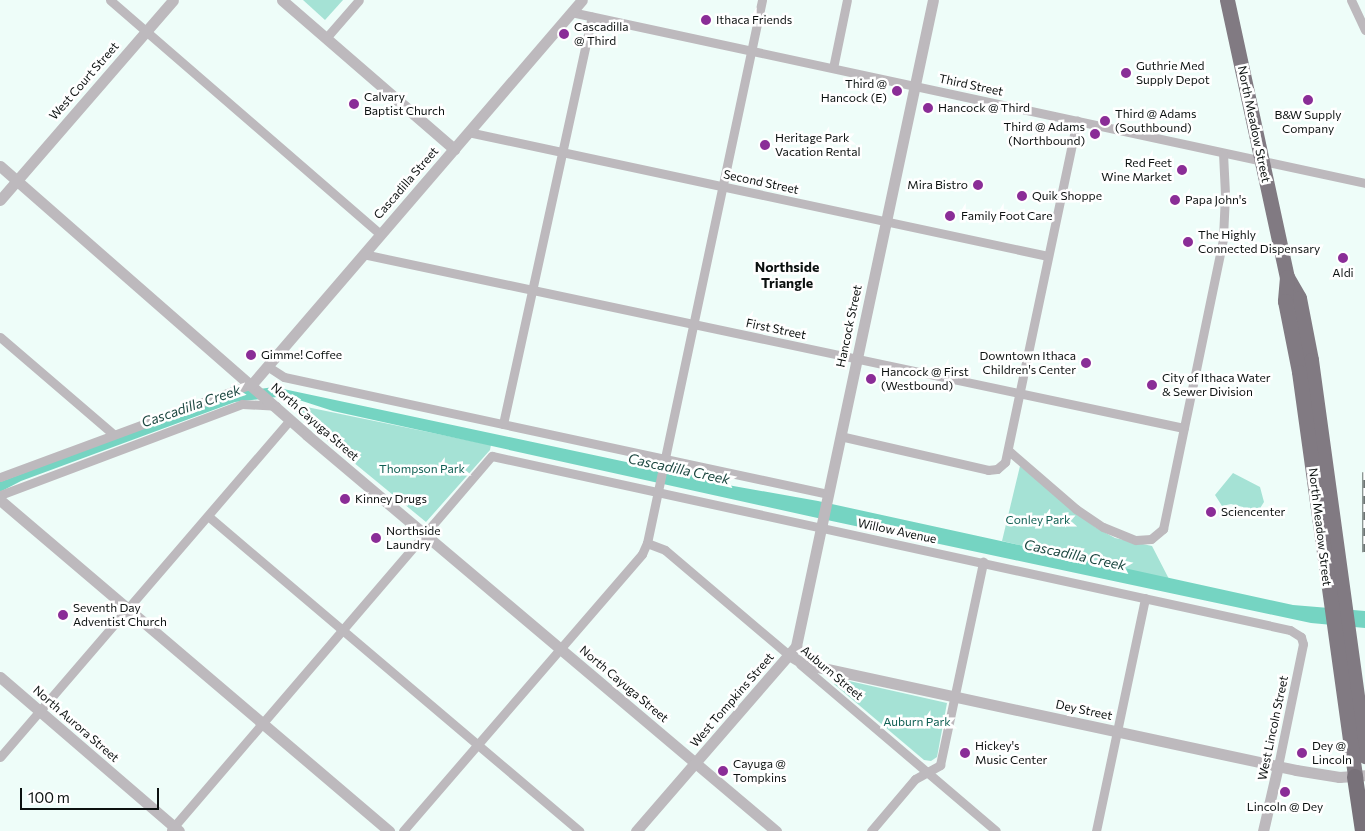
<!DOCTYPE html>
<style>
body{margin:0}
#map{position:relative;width:1365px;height:831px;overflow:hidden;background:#eefdf9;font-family:Commissioner,sans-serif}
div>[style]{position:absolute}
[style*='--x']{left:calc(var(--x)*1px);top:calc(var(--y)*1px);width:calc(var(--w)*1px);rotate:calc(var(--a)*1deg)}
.green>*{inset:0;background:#a5e2d5}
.water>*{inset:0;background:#75d4c2}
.minor>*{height:9px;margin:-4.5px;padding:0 4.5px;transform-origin:4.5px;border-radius:4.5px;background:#bdb9bd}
.tertiary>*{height:11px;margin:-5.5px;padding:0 5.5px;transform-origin:5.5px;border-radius:5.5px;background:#bdb9bd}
.trunk>*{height:15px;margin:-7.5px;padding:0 7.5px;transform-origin:7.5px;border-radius:7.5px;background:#817a82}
.motorway>*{height:16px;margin:-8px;padding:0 8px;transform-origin:8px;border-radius:8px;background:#787179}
.rail>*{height:4.5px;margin-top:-2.25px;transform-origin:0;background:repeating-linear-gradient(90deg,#fff 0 8px,#6c7573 0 16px);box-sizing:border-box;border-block:1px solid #6c7573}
.dots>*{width:14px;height:14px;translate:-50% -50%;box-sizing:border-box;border:2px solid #fff;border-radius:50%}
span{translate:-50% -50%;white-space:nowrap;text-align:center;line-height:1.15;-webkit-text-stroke:5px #fff;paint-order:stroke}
.poi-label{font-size:12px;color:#0c1110}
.left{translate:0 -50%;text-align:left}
.right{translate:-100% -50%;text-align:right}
.street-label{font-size:12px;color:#0c1110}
.park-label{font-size:12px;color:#106054}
.neighbourhood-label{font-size:14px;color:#0c1110;font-weight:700}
.water-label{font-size:14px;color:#1e4942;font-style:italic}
.scale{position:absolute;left:20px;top:788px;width:139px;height:22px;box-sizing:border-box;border:2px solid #0c1110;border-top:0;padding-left:6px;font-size:15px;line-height:18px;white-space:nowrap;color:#0c1110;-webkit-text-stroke:4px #fff;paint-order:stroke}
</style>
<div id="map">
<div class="green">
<div style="clip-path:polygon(303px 0,343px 0,325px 20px)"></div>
<div style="clip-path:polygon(283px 399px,297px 405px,491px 445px,490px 450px,426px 522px,325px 439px)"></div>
<div style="clip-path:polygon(1020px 466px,1095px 527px,1115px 538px,1152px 546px,1169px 579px,1002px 541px)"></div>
<div style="clip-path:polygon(1233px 473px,1260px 487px,1264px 502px,1257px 513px,1245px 513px,1243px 507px,1231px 504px,1222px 506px,1215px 495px)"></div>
<div style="clip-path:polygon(836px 678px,947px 703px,937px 757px,931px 761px,924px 760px,834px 684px)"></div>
</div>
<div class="water">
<div style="clip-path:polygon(274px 387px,645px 466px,679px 470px,711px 482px,818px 501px,1293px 605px,1365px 611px,1365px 628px,1311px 623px,813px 517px,333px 411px,296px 399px,277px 397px,235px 402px,21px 481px,0 492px,0 482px,238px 392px)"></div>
</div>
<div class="minor">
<div style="--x:110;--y:0;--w:357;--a:40.9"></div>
<div style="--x:1351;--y:0;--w:33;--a:65"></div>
<div style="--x:571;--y:12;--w:812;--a:12.15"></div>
<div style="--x:326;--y:38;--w:50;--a:-49"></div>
<div style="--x:833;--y:68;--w:69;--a:-78.4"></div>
<div style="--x:468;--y:132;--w:593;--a:12.07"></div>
<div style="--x:363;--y:254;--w:839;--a:11.97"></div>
<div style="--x:0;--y:337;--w:149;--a:40.6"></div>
<div style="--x:267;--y:366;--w:20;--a:33"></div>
<div style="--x:284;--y:377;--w:556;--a:12.14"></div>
<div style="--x:503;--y:424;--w:417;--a:-77.7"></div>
<div style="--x:840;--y:436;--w:152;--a:12.9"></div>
<div style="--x:988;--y:470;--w:9;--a:-6"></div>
<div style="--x:997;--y:469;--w:11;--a:-41"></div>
<div style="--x:1005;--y:462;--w:349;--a:-78.1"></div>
<div style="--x:1009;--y:451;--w:89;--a:40.9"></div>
<div style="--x:1076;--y:509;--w:32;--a:34"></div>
<div style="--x:1103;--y:527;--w:35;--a:22"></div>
<div style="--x:1136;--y:540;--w:15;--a:-4"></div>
<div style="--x:1151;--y:539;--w:16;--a:-40"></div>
<div style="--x:1163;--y:529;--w:297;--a:-78.3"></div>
<div style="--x:1223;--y:238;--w:44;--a:-87.4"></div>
<div style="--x:1225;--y:194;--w:41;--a:-92.8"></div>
<div style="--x:0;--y:477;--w:269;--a:-20.3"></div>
<div style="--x:0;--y:495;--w:259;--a:-20.6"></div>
<div style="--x:242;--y:404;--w:34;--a:3"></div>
<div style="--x:208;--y:516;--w:487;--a:40.3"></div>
<div style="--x:647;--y:543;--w:19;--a:21"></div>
<div style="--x:665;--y:550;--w:162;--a:40.3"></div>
<div style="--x:800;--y:664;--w:257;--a:40.4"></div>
<div style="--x:0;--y:757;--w:445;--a:-49.3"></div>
<div style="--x:171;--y:830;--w:493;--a:-49.4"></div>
<div style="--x:492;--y:456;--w:817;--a:12.3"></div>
<div style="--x:1290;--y:630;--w:13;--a:32"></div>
<div style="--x:1301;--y:637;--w:7;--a:74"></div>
<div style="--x:1303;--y:644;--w:125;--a:101.6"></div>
<div style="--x:403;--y:831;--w:366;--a:-49.2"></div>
<div style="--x:642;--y:554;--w:12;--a:-66"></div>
<div style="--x:647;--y:543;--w:555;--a:-78.04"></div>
<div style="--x:871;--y:831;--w:68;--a:-49.8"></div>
<div style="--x:915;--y:779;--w:29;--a:-29"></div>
<div style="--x:940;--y:765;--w:208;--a:-78"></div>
<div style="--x:1096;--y:831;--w:238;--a:-78.1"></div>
</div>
<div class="tertiary">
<div style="--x:282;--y:0;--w:228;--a:40.9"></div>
<div style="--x:0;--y:166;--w:408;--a:41.2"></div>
<div style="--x:307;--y:435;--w:614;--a:40.18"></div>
<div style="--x:0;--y:200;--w:264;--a:-49.1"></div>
<div style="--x:252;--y:384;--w:506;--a:-49.33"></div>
<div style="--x:0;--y:500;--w:511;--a:40.39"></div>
<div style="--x:789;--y:655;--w:17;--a:31"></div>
<div style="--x:804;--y:664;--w:503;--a:12.16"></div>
<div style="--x:1296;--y:770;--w:44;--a:9.2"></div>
<div style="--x:1339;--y:777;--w:26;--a:-4"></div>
<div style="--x:0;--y:677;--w:236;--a:40.7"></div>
<div style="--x:636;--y:831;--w:245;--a:-49.1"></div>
<div style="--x:796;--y:646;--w:660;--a:-78.03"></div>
<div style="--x:1263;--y:831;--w:67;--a:-77"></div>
</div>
<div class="trunk">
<div style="--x:1227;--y:0;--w:283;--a:77.8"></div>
<div style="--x:1287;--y:277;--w:24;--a:60"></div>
<div style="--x:1299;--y:298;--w:63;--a:79"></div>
<div style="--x:1311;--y:360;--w:400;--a:82.2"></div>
<div style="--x:1287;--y:277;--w:24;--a:95"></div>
<div style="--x:1285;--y:301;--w:72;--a:78.8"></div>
<div style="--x:1299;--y:372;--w:409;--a:82.1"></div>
</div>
<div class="motorway">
<div style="--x:1355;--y:777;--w:55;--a:81.6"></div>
</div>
<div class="rail">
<div style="--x:1365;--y:472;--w:80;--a:90"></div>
</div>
<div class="dots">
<div style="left:706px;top:20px;background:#8a2d97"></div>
<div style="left:564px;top:34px;background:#8a2d97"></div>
<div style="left:1126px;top:73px;background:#8a2d97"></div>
<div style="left:897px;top:91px;background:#8a2d97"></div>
<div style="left:1308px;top:100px;background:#8a2d97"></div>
<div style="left:354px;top:104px;background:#8a2d97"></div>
<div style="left:928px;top:108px;background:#8a2d97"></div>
<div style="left:1105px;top:121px;background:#8a2d97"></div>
<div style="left:1095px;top:134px;background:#8a2d97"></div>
<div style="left:765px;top:145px;background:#8a2d97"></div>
<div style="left:1182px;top:170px;background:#8a2d97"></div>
<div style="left:978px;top:185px;background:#8a2d97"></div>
<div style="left:1022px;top:196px;background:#8a2d97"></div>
<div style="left:1175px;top:200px;background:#8a2d97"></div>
<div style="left:950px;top:216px;background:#8a2d97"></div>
<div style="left:1188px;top:242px;background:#8a2d97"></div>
<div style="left:1343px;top:258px;background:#8a2d97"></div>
<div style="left:251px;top:355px;background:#8a2d97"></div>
<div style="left:1086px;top:363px;background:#8a2d97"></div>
<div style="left:871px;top:379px;background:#8a2d97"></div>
<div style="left:1152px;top:385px;background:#8a2d97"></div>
<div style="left:345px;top:499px;background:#8a2d97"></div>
<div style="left:1211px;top:512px;background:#8a2d97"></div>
<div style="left:376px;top:538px;background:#8a2d97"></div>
<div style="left:63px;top:615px;background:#8a2d97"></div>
<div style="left:965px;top:753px;background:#8a2d97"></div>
<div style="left:1302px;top:753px;background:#8a2d97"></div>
<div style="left:723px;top:771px;background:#8a2d97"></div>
<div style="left:1285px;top:792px;background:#8a2d97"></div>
</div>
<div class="poi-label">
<span class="left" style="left:716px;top:20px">Ithaca Friends</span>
<span class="left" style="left:574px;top:34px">Cascadilla<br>@ Third</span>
<span class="left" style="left:1136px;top:73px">Guthrie Med<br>Supply Depot</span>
<span class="right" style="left:887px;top:91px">Third @<br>Hancock (E)</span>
<span class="left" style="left:364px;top:104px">Calvary<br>Baptist Church</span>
<span class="left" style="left:938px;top:108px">Hancock @ Third</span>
<span class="left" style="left:1115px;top:121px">Third @ Adams<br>(Southbound)</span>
<span style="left:1308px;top:122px">B&amp;W Supply<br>Company</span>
<span class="right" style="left:1085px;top:134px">Third @ Adams<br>(Northbound)</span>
<span class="left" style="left:775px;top:145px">Heritage Park<br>Vacation Rental</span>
<span class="right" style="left:1172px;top:170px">Red Feet<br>Wine Market</span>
<span class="right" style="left:968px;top:185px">Mira Bistro</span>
<span class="left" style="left:1032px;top:196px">Quik Shoppe</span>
<span class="left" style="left:1185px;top:200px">Papa John's</span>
<span class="left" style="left:961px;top:216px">Family Foot Care</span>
<span class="left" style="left:1198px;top:242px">The Highly<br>Connected Dispensary</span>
<span style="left:1343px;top:273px">Aldi</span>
<span class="left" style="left:261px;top:355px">Gimme! Coffee</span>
<span class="right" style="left:1076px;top:363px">Downtown Ithaca<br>Children's Center</span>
<span class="left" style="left:881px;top:379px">Hancock @ First<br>(Westbound)</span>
<span class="left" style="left:1162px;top:385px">City of Ithaca Water<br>&amp; Sewer Division</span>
<span class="left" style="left:355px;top:499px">Kinney Drugs</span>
<span class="left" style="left:1221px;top:512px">Sciencenter</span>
<span class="left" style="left:386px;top:538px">Northside<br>Laundry</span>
<span class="left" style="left:73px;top:615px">Seventh Day<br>Adventist Church</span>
<span class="left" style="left:975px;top:753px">Hickey's<br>Music Center</span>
<span class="left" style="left:1312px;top:753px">Dey @<br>Lincoln</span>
<span class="left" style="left:733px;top:771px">Cayuga @<br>Tompkins</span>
<span style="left:1285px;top:807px">Lincoln @ Dey</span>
</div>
<div class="street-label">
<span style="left:84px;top:81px;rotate:-49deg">West Court Street</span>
<span style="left:971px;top:85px;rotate:12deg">Third Street</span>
<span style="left:1254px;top:124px;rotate:78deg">North Meadow Street</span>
<span style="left:761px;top:182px;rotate:12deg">Second Street</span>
<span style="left:406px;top:183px;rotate:-49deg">Cascadilla Street</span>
<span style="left:849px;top:326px;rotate:-78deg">Hancock Street</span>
<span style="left:776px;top:329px;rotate:12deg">First Street</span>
<span style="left:315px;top:422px;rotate:41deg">North Cayuga Street</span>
<span style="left:1320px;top:527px;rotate:83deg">North Meadow Street</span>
<span style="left:897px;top:531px;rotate:12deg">Willow Avenue</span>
<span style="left:832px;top:673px;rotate:40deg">Auburn Street</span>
<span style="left:624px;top:684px;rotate:40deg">North Cayuga Street</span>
<span style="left:732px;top:700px;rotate:-49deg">West Tompkins Street</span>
<span style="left:1084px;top:710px;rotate:12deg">Dey Street</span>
<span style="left:76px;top:724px;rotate:41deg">North Aurora Street</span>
<span style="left:1273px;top:728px;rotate:-78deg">West Lincoln Street</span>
</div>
<div class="park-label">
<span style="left:422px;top:469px">Thompson Park</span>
<span style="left:1038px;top:520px">Conley Park</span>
<span style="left:917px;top:722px">Auburn Park</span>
</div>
<div class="neighbourhood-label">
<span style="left:787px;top:275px">Northside<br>Triangle</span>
</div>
<div class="water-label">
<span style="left:191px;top:406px;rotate:-19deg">Cascadilla Creek</span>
<span style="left:679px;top:469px;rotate:12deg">Cascadilla Creek</span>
<span style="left:1075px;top:555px;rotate:12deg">Cascadilla Creek</span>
</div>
<div class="scale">100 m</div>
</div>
